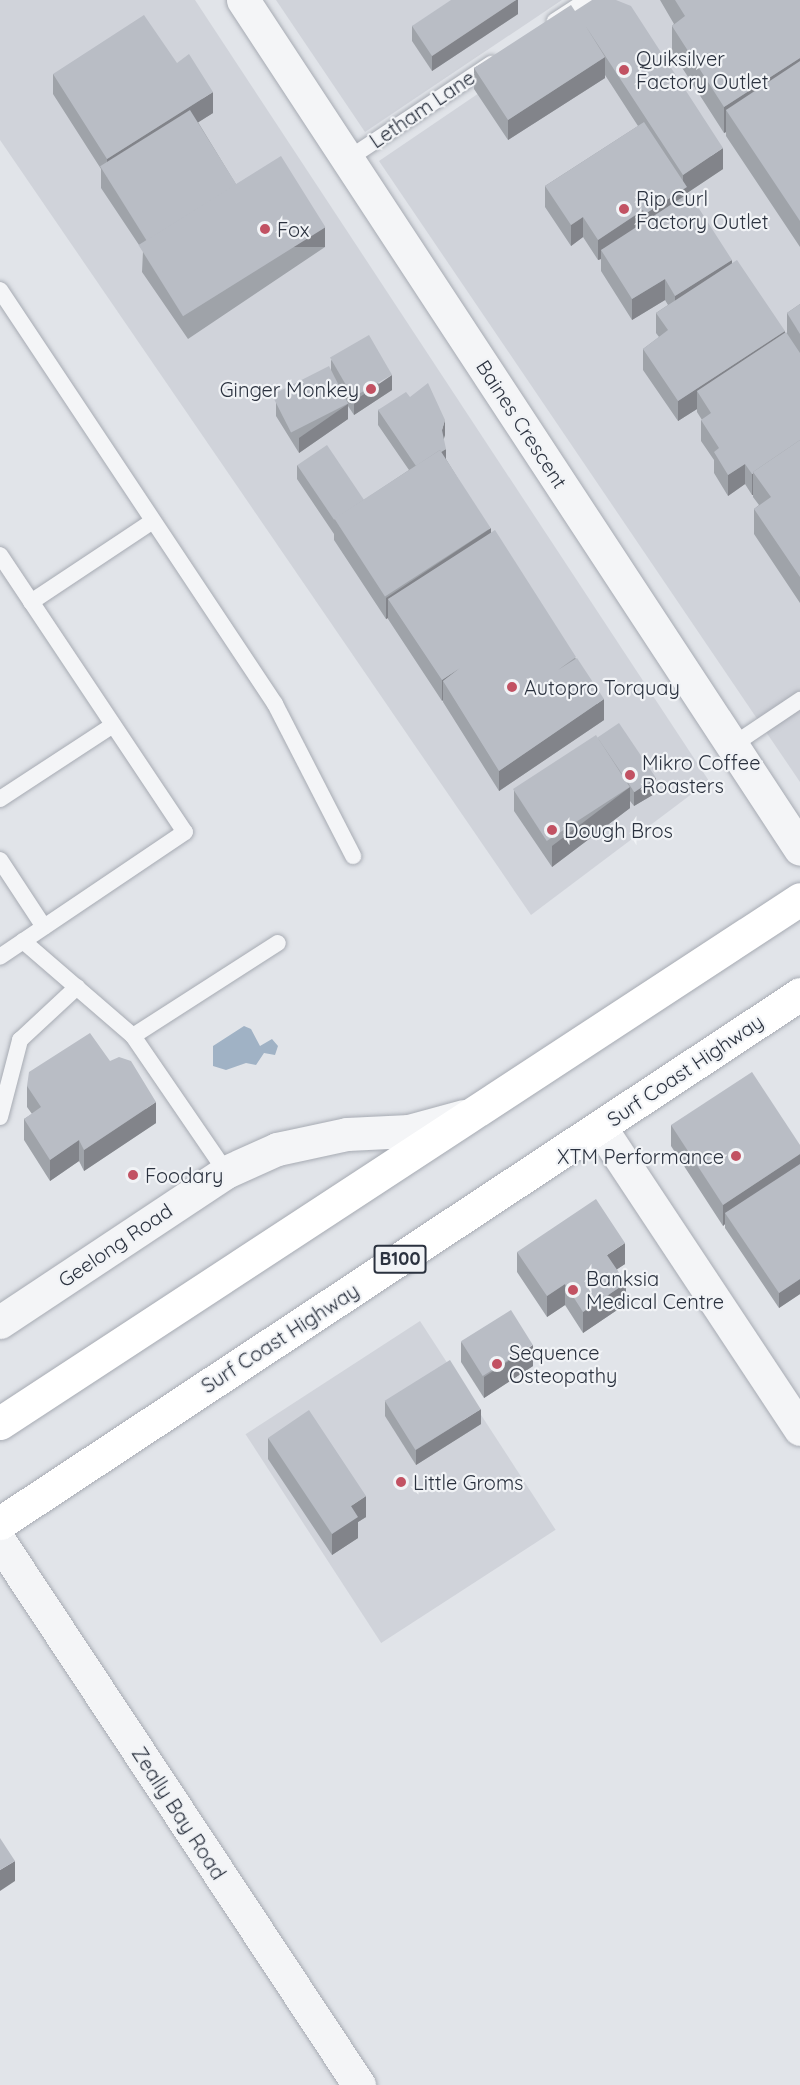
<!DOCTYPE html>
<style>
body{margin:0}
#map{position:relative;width:800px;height:2085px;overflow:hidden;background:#e1e4e9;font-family:Quicksand,sans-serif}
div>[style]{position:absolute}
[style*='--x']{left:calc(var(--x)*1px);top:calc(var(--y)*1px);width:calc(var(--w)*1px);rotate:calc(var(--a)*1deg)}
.built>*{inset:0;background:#d0d3da;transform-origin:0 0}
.water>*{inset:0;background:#a0b2c5}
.roads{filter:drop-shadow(0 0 2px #a7abb3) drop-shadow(0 0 2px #a7abb3)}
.service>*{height:16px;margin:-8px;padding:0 8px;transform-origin:8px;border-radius:8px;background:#f4f5f7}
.minor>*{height:33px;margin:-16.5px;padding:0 16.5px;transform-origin:16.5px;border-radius:16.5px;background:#f4f5f7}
.primary>*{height:33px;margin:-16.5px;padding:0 16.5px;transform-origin:16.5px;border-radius:16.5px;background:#fff}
.wall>*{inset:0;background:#9fa3a9}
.shaded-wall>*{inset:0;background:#82848a;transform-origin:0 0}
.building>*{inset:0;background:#b9bdc5;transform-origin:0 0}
.dots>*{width:16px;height:16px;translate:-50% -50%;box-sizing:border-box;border:3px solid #f1f3f6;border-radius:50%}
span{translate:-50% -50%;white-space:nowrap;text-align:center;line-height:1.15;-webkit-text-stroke:4.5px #f1f3f6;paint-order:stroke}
.shield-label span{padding:2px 4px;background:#f1f3f6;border:2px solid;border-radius:4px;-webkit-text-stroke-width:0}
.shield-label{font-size:18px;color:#2b323f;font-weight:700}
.poi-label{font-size:20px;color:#2b323f}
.left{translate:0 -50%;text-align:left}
.right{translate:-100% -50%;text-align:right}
.street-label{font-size:20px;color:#2b323f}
</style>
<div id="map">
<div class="built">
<div style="clip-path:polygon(0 0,195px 0,709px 781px,531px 915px,0 140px)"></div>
<div style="clip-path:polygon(276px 0,562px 0,365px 132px)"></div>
<div style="clip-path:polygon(616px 0,800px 0,800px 782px,379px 161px)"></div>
<div style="left:420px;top:1321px;width:249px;height:208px;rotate:57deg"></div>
</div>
<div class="water">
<div style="clip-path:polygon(244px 1026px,251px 1029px,260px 1046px,272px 1039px,278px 1046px,275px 1055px,264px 1053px,256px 1065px,246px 1063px,226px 1070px,213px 1066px,213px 1046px)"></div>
</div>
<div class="roads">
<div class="service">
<div style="--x:555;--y:21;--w:38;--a:-33"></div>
<div style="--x:348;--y:159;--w:172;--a:-33.6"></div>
<div style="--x:0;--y:290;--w:497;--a:56.4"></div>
<div style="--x:275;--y:704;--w:171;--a:62.8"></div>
<div style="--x:0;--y:555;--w:333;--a:56.3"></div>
<div style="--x:185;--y:832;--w:223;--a:146"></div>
<div style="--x:31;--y:602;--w:146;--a:-33.6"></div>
<div style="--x:733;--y:745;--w:81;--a:-33.9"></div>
<div style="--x:0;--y:799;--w:135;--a:-33.2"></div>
<div style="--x:0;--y:860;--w:80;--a:56.7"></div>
<div style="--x:23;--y:941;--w:145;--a:40.8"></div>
<div style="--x:133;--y:1036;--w:165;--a:55.6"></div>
<div style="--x:133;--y:1036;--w:172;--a:-32.7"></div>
<div style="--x:0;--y:1117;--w:80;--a:-75.4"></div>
<div style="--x:20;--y:1040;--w:78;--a:-42.9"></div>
</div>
<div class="minor">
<div style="--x:243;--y:0;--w:1015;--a:56.73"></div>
<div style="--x:600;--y:1127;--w:362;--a:56.5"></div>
<div style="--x:0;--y:1322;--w:271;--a:-33.6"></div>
<div style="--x:226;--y:1172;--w:56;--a:-24.3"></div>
<div style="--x:277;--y:1149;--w:72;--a:-12.1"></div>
<div style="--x:347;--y:1134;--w:62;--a:-2.8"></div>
<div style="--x:409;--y:1131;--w:57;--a:-15.3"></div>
<div style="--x:0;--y:1542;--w:651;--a:56.53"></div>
</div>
<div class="primary">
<div style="--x:0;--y:1423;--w:956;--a:-33.22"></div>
<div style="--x:0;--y:1523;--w:959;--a:-33.47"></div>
</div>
</div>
<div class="wall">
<div style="clip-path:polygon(518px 0,518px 14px,432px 71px,412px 41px,412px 26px)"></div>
<div style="clip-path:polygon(660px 0,800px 0,800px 247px,726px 136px,726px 132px,724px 133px,672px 52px,672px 26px,674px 24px)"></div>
<div style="clip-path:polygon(575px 11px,723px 169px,687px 193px,687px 195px,732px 263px,785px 333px,787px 333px,787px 313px,800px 304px,800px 603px,754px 534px,754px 509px,759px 505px,753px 497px,753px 494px,752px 495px,745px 484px,728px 496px,714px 473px,714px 460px,701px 441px,701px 420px,702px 420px,697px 412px,697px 409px,678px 421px,643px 370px,643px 349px,659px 337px,656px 333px,656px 313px,668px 305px,665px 300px,632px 320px,601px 271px,601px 259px,598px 260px,583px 237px,571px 246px,545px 207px,545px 186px,638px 126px,605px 75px,605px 78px,508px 140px,474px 89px,474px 68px)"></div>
<div style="clip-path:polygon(177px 63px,213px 113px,198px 122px,237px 186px,325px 247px,188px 339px,142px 272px,143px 251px,101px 188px,101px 169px,53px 94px,53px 74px)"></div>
<div style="clip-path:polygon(331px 360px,392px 390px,354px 415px,348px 406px,348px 419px,299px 453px,276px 416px,276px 401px,331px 371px)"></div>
<div style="clip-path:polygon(410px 397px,445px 435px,443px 439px,446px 459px,491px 533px,576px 659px,604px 720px,499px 791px,443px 702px,443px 700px,442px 701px,388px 619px,388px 618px,386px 619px,334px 540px,334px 534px,297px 479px,297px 465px,364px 500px,409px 470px,378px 425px,378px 410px)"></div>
<div style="clip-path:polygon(598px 738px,656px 793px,634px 806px,630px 801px,630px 808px,552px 867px,514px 811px,514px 790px)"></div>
<div style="clip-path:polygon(110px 1061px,156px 1123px,84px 1171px,79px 1161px,50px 1181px,24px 1140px,24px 1119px,32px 1114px,27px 1107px,27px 1086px)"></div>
<div style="clip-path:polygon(671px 1125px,800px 1145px,800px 1294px,779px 1308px,725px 1228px,725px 1224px,723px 1226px,671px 1146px)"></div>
<div style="clip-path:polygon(517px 1252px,625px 1264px,617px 1269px,626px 1304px,583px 1333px,565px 1305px,547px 1317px,517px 1272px)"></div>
<div style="clip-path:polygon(461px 1342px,533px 1366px,484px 1398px,461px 1362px)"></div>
<div style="clip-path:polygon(385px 1401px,481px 1424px,416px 1465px,385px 1416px)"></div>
<div style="clip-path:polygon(268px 1438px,366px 1517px,358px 1522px,358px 1538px,332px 1555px,268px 1459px)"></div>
</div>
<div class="shaded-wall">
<div style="clip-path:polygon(516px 0,518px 0,518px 14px,432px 71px,432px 56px)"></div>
<div style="clip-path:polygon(605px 57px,605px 78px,508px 140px,508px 120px)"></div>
<div style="clip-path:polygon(800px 58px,800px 83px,726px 110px,726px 132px,724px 133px,724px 107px)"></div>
<div style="clip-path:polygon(213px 92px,213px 113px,109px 179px,107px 177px,107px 159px)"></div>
<div style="clip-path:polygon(723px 148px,723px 169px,687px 193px,687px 208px,645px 235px,645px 214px,683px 189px,683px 175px)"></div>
<div style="clip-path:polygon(237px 184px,237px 204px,151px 263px,151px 242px)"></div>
<div style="clip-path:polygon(643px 210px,643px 231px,601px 250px,601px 259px,598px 260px,598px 240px)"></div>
<div style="clip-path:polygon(583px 217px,583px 237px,571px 246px,571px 225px)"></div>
<div style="left:325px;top:227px;width:20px;height:165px;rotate:90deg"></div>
<div style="clip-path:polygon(732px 260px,732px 280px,675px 317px,675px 296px)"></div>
<div style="clip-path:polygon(665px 279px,665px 300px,632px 320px,632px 299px)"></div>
<div style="clip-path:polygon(785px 331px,785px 352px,697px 391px,697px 409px,678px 421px,678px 401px)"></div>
<div style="clip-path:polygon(392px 375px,392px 390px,354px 415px,354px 401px)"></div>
<div style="clip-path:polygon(348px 404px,348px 419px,299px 453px,299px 438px)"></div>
<div style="clip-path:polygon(445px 420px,445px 435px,442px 445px,442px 430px)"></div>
<div style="clip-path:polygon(446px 449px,446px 464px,418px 468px)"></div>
<div style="clip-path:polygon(745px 464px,745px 484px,728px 496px,728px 475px)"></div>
<div style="left:752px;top:474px;width:1px;height:21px"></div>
<div style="clip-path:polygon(491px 528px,491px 549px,388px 599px,388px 618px,386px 619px,386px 598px)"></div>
<div style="clip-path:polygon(460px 668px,443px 681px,443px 700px,442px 701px,442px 680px)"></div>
<div style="clip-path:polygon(604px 699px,604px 720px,499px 791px,499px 771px)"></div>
<div style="clip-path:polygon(656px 778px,656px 793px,634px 806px,634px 791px)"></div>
<div style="clip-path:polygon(630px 787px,630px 808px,552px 867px,552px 846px)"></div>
<div style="clip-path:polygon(156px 1102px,156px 1123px,84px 1171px,84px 1150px)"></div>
<div style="clip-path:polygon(79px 1140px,79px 1161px,50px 1181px,50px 1160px)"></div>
<div style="clip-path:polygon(800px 1154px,800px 1175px,725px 1213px,725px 1224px,723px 1226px,723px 1205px)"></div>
<div style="clip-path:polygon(625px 1243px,625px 1264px,607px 1276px,607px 1255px)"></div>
<div style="clip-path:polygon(800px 1279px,800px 1294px,779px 1308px,779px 1293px)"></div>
<div style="clip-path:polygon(626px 1283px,626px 1304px,583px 1333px,583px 1312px)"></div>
<div style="clip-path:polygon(565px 1284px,565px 1305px,547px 1317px,547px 1296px)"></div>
<div style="clip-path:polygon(533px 1345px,533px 1366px,484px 1398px,484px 1377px)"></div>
<div style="clip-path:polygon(481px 1409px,481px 1424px,416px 1465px,416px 1450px)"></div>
<div style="clip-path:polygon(366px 1496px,366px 1517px,358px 1522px,358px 1538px,332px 1555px,332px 1534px,351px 1506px)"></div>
<div style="clip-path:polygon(15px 1861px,15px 1881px,0 1891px,0 1870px)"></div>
</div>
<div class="building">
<div style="clip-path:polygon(451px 0,516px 0,432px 56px,412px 26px)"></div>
<div style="clip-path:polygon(592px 0,616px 0,631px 6px,723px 148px,683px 175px,585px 25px,605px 57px,508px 120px,474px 68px,571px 5px,575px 11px)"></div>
<div style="clip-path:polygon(675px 0,800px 0,800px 58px,724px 107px,672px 26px,685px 16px)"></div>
<div style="clip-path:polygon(144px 15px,177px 63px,189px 54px,213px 92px,107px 159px,53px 74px)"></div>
<div style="clip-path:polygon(800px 61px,800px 221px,726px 110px)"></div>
<div style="left:190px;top:110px;width:88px;height:106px;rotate:58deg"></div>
<div style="clip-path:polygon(644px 122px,687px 187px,645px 214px,643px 210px,598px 240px,583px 217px,571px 225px,545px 186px)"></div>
<div style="left:281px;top:156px;width:84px;height:168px;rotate:58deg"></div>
<div style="clip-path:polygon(689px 193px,732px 260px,675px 296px,665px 279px,632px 299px,601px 250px)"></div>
<div style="clip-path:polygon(737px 260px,785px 331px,678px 401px,643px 349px,668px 330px,656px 313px)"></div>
<div style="clip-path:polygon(800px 304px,800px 334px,787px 313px)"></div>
<div style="clip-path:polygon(786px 332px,800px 353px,800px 440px,753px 472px,753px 474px,752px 474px,745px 464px,728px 475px,714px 452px,719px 448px,701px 420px,711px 413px,697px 391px)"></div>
<div style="left:369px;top:335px;width:46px;height:45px;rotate:60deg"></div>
<div style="left:329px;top:366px;width:42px;height:64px;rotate:63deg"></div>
<div style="clip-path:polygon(428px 383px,445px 420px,442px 430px,446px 449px,441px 452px,440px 450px,416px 466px,378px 410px,406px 392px,410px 397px)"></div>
<div style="clip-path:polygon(800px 440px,800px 577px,754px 509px,771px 497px,753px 472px)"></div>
<div style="left:327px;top:445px;width:66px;height:36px;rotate:56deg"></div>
<div style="left:440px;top:450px;width:93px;height:126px;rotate:57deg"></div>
<div style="clip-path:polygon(495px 530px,576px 657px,558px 670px,577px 658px,604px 699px,499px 771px,443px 681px,460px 668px,442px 680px,388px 599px)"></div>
<div style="left:619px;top:723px;width:66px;height:26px;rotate:56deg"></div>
<div style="left:596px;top:735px;width:62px;height:99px;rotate:57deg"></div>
<div style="clip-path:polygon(90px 1033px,110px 1061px,119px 1057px,131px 1061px,156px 1102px,84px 1150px,79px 1140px,50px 1160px,24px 1119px,41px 1107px,27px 1086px,29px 1072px)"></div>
<div style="clip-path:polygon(752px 1072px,800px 1145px,800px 1154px,723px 1205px,671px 1125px)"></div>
<div style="clip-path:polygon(800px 1164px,800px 1279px,779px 1293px,725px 1213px)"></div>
<div style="clip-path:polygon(596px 1199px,625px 1243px,607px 1255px,626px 1283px,583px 1312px,565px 1284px,547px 1296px,517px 1252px)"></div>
<div style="left:511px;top:1310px;width:41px;height:59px;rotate:58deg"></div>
<div style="left:450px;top:1360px;width:58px;height:77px;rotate:58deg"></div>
<div style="clip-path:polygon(309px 1410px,366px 1496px,351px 1506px,358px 1517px,332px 1534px,268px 1438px)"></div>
<div style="clip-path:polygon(0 1838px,15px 1861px,0 1870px)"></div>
</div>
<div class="dots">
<div style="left:624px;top:70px;background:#c25263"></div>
<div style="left:624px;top:209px;background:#c25263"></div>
<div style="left:265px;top:229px;background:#c25263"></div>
<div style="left:371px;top:389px;background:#c25263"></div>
<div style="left:512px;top:687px;background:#c25263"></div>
<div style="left:630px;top:775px;background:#c25263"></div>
<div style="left:552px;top:830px;background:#c25263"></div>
<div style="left:736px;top:1156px;background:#c25263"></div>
<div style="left:133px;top:1175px;background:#c25263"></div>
<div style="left:573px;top:1290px;background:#c25263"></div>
<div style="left:497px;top:1364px;background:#c25263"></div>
<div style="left:401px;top:1482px;background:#c25263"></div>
</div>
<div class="shield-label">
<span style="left:400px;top:1259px">B100</span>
</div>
<div class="poi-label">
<span class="left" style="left:636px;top:70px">Quiksilver<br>Factory Outlet</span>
<span class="left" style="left:636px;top:210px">Rip Curl<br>Factory Outlet</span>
<span class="left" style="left:277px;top:229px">Fox</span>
<span class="right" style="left:359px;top:389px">Ginger Monkey</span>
<span class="left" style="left:524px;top:687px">Autopro Torquay</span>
<span class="left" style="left:642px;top:774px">Mikro Coffee<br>Roasters</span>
<span class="left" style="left:564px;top:830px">Dough Bros</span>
<span class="right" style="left:724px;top:1156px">XTM Performance</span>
<span class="left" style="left:145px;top:1175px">Foodary</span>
<span class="left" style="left:586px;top:1290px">Banksia<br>Medical Centre</span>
<span class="left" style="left:509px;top:1364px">Sequence<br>Osteopathy</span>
<span class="left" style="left:413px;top:1482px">Little Groms</span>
</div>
<div class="street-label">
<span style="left:422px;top:109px;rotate:-34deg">Letham Lane</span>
<span style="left:522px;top:424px;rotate:57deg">Baines Crescent</span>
<span style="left:685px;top:1070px;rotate:-34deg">Surf Coast Highway</span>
<span style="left:115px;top:1245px;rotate:-34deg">Geelong Road</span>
<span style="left:280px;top:1338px;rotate:-33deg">Surf Coast Highway</span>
<span style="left:179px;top:1813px;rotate:57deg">Zeally Bay Road</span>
</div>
</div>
